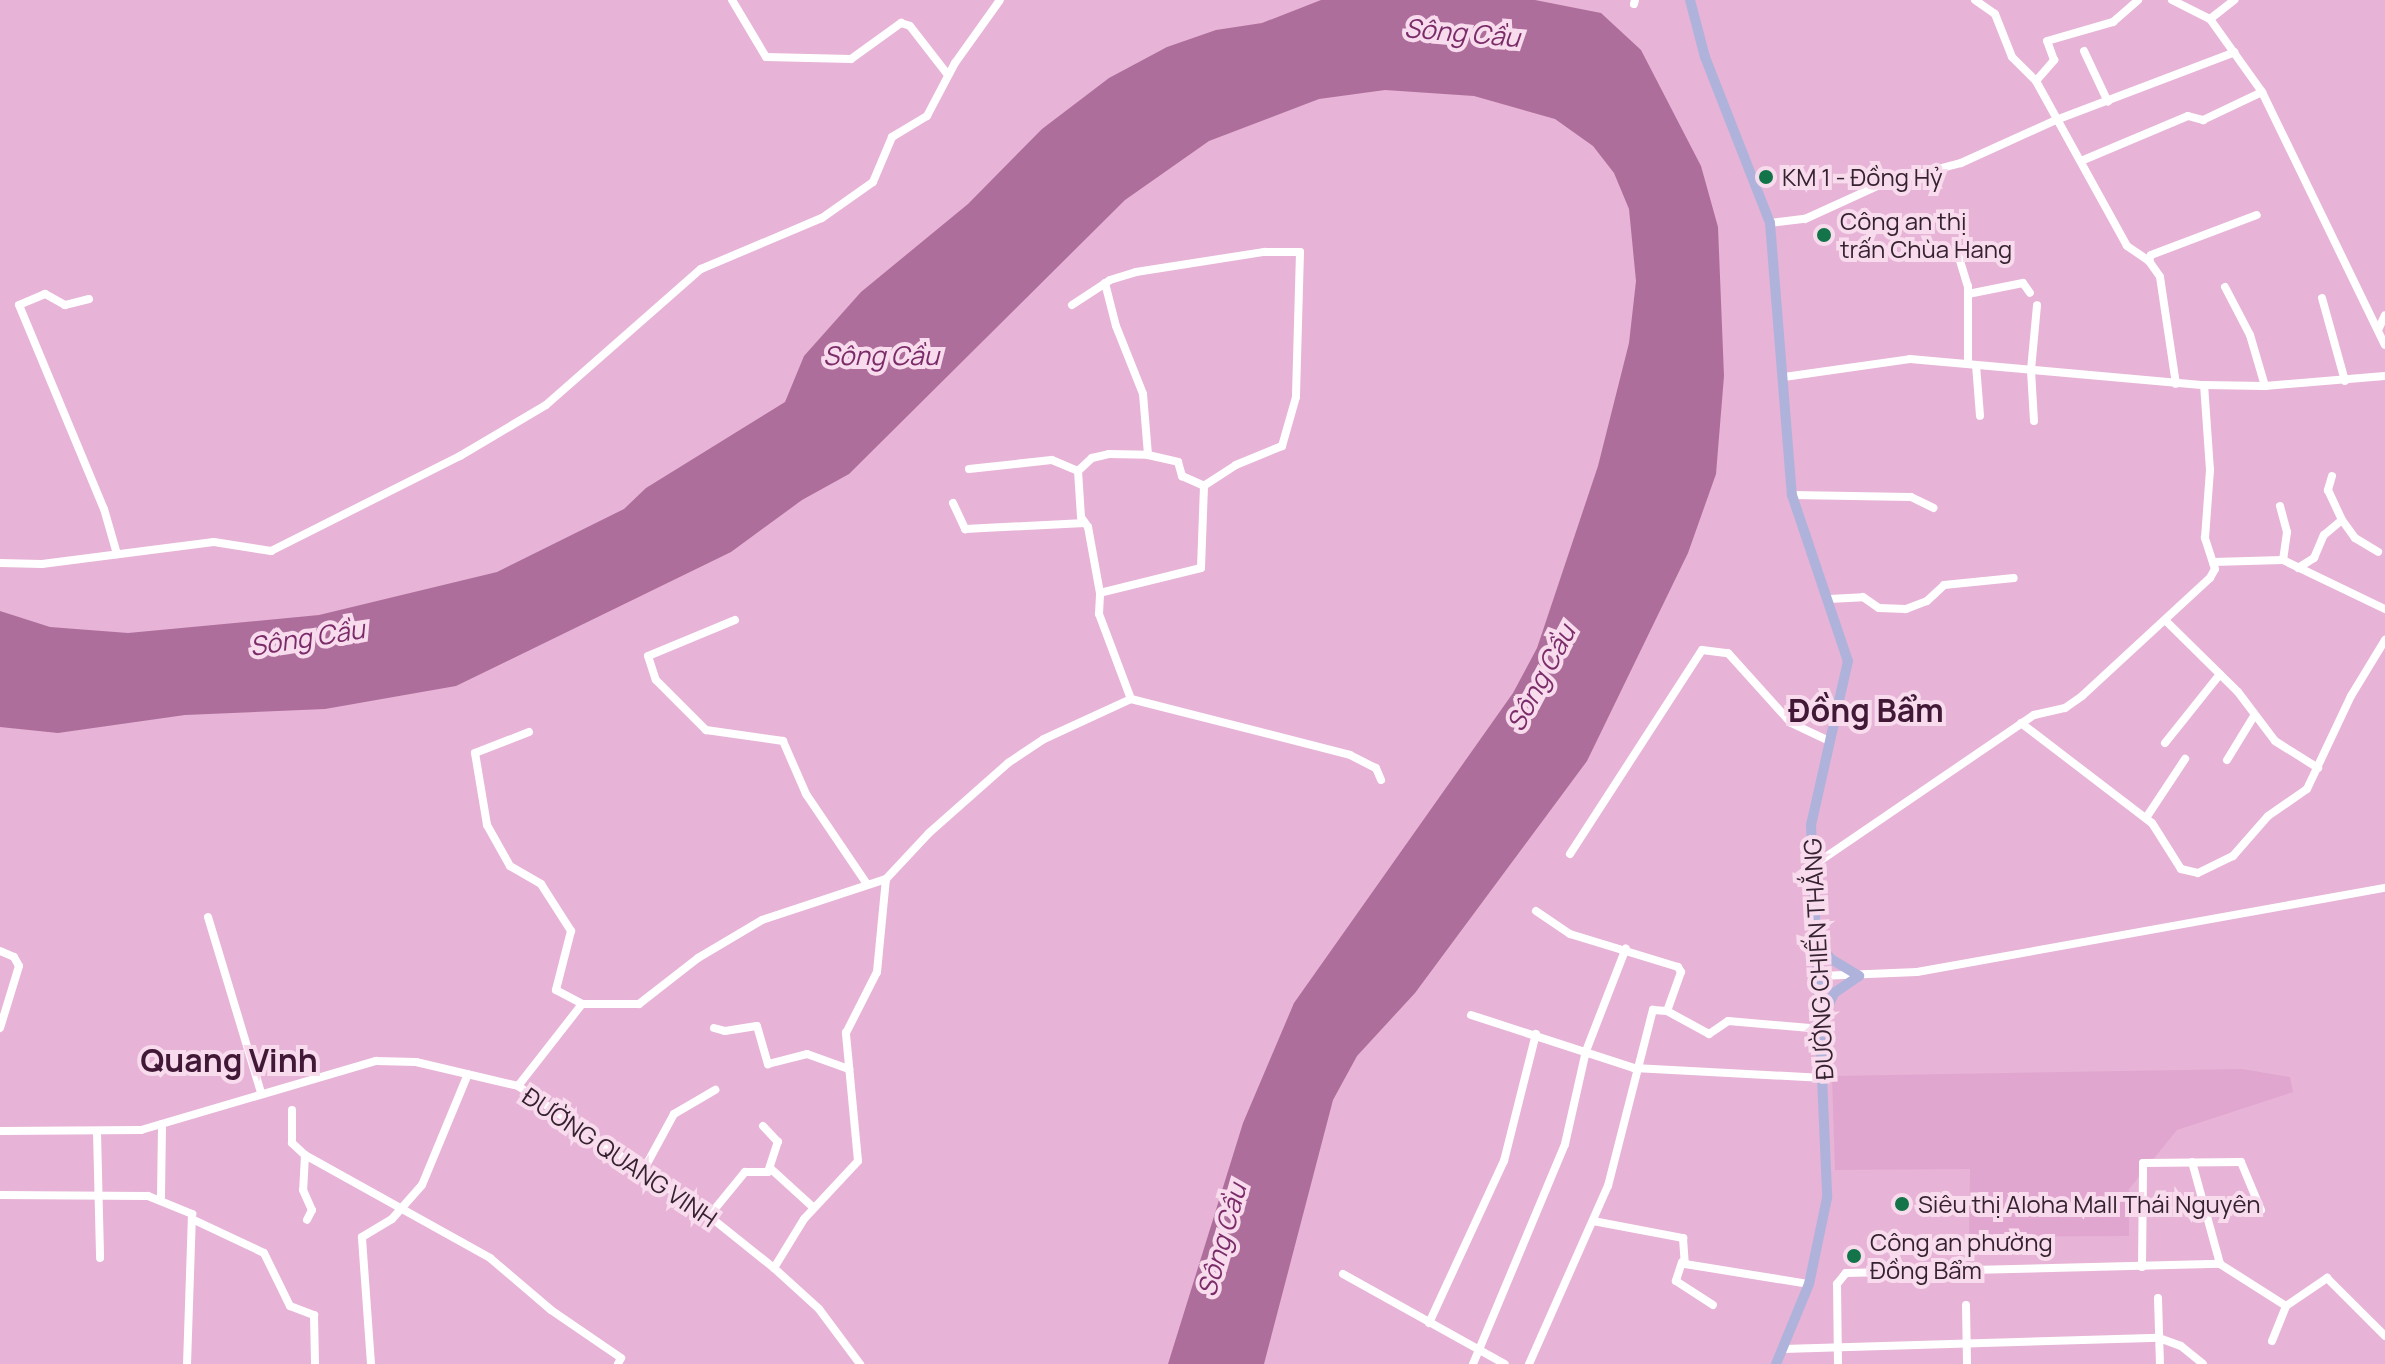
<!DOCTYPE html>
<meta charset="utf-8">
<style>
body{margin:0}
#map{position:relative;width:2385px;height:1364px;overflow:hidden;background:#e7b3d6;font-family:Manrope,sans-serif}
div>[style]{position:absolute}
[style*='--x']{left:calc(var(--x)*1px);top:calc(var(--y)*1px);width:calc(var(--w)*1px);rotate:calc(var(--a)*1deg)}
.built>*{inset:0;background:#e1a6cf}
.water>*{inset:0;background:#ae6e9b}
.minor>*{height:8px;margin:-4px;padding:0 4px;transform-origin:4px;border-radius:4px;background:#fff}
.major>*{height:10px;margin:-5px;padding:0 5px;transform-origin:5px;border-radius:5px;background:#afb3db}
.dots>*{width:22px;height:22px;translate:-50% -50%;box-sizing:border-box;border:4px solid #f8dcee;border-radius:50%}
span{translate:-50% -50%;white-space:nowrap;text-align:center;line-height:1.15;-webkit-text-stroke:8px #f8dcee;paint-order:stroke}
.poi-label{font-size:24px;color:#362230}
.left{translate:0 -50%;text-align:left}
.street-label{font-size:24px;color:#362230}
.water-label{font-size:26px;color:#7b2c68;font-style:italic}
.district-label{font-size:32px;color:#411937;font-weight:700}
</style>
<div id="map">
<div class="built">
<div style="clip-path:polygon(2242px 1069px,2290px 1077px,2293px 1092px,2177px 1130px,2129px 1189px,2129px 1236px,1969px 1237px,1970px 1169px,1835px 1170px,1832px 1076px)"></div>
</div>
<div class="water">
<div style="clip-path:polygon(1321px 0,1535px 0,1601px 13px,1641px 50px,1701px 166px,1718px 227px,1724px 376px,1716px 474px,1688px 553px,1587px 761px,1415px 993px,1357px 1056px,1333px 1100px,1264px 1364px,1168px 1364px,1243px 1123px,1294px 1003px,1513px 693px,1537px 648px,1598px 466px,1629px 343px,1636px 281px,1629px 209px,1614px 173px,1593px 146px,1555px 119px,1474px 96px,1385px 90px,1319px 99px,1209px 141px,1125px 200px,849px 474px,802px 500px,731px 552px,456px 686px,325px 709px,185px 715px,58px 733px,0 727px,0 611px,50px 627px,128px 633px,319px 615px,497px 572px,624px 509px,646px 488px,785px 402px,804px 356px,861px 292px,968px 204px,1042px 129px,1109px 78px,1167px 47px,1216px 30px,1262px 23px)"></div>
</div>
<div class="minor">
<div style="--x:732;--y:0;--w:66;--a:59.2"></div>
<div style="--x:766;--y:57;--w:85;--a:1.3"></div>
<div style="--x:851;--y:59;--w:62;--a:-35.8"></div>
<div style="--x:901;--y:23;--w:9;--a:18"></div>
<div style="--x:910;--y:26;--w:62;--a:52.2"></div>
<div style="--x:1975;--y:0;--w:24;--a:35"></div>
<div style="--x:1995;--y:14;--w:46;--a:68.4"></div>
<div style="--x:2012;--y:57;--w:34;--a:45"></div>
<div style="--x:2036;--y:81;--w:188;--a:61.1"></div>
<div style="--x:2127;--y:246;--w:27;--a:34"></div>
<div style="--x:2149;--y:261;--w:19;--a:55"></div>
<div style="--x:2160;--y:277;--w:108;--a:81.5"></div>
<div style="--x:2172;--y:0;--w:42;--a:26.6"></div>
<div style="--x:2210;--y:19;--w:90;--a:54.5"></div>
<div style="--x:2262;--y:92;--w:281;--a:64.1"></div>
<div style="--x:1634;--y:4;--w:4;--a:-76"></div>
<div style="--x:2210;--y:19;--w:31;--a:-38"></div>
<div style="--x:2084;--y:51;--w:56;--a:64.8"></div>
<div style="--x:2036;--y:81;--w:28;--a:-49"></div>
<div style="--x:2054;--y:60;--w:20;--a:-110"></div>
<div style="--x:2047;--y:41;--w:69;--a:-16.1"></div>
<div style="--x:2113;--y:22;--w:33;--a:-41"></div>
<div style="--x:2081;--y:161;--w:116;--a:-22.8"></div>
<div style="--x:2188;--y:116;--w:16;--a:15"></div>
<div style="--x:2203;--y:120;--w:65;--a:-25.4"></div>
<div style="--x:1770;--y:223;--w:35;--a:-7"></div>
<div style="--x:1805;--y:219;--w:87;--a:-24.5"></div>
<div style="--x:1884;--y:183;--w:80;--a:-14.6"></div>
<div style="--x:1961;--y:163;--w:104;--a:-24.4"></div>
<div style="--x:2056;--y:120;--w:191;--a:-20.8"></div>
<div style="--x:1957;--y:251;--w:37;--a:73"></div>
<div style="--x:1968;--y:286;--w:78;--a:90"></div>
<div style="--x:2149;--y:261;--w:6;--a:-72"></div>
<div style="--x:2151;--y:255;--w:113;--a:-20.7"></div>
<div style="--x:1105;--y:283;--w:44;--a:75.7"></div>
<div style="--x:1116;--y:326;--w:73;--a:68.3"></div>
<div style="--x:1143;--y:394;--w:61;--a:85.3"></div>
<div style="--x:2225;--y:287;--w:54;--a:62.5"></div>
<div style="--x:2250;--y:335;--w:53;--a:73.6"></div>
<div style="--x:1968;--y:294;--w:56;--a:-11.3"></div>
<div style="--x:2023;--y:283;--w:12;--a:55"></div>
<div style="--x:2322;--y:298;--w:86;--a:74.5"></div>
<div style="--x:89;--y:299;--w:25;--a:166"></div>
<div style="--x:65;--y:305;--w:23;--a:-151"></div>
<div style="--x:45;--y:294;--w:28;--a:157"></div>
<div style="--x:19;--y:305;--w:221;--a:67.4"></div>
<div style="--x:104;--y:509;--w:47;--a:73.9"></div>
<div style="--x:1072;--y:305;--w:45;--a:-33.3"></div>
<div style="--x:1110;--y:280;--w:27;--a:-17"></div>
<div style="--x:1136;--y:272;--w:130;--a:-8.9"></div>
<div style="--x:1264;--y:252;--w:36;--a:0"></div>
<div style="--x:1300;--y:252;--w:145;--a:91.6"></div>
<div style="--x:1296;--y:397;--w:51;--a:105.9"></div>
<div style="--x:1282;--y:446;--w:50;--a:157.6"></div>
<div style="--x:1236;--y:465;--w:38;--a:147"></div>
<div style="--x:1204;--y:486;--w:82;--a:92.1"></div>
<div style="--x:1201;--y:568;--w:104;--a:166.1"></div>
<div style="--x:2379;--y:328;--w:14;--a:-65"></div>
<div style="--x:1976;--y:365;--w:51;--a:85.5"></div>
<div style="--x:1784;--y:377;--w:127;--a:-8.1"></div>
<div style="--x:1910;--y:359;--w:295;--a:5.1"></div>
<div style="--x:2204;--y:385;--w:61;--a:0.9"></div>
<div style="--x:2265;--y:386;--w:120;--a:-4.8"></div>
<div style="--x:2034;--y:421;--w:51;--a:-93.4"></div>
<div style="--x:2031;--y:370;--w:65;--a:-84.7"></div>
<div style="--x:969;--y:469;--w:83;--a:-6.2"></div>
<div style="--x:1052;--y:460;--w:28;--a:23"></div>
<div style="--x:2332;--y:476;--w:15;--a:106"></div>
<div style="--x:2328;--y:490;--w:33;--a:65"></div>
<div style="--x:2342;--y:520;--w:22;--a:54"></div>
<div style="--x:2355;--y:538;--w:27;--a:31"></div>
<div style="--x:1792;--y:495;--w:119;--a:1"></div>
<div style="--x:1911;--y:497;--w:25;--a:26"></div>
<div style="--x:953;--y:503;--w:29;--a:65"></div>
<div style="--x:965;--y:529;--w:120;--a:-2.9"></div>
<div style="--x:2280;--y:506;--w:27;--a:75"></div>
<div style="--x:2287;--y:532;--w:28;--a:98"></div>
<div style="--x:2213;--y:562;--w:70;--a:-1.6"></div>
<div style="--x:2283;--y:560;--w:113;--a:25.7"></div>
<div style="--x:0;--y:563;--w:42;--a:1.4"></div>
<div style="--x:42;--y:564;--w:173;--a:-7.3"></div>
<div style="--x:214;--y:542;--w:58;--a:9"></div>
<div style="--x:271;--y:551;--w:212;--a:-26.7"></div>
<div style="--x:460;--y:456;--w:100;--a:-30.7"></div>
<div style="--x:546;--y:405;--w:206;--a:-41.3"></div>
<div style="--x:701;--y:269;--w:131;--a:-22.9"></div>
<div style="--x:822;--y:218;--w:62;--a:-35.2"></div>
<div style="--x:873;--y:182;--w:49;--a:-67.1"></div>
<div style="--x:892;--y:137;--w:41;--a:-31"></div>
<div style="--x:927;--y:116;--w:60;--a:-62.2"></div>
<div style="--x:955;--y:63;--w:77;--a:-54.5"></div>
<div style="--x:2298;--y:568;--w:19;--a:-32"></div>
<div style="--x:2314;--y:558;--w:25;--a:-67"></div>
<div style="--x:2324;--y:535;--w:23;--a:-40"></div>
<div style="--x:1829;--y:599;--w:34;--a:-3"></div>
<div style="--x:1863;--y:597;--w:19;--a:35"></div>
<div style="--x:1879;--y:608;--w:27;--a:2"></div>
<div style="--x:1906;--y:609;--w:22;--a:-21"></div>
<div style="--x:1927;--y:601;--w:23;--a:-43"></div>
<div style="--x:1944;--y:585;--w:70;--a:-5.7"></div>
<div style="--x:735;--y:620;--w:94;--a:157.5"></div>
<div style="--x:648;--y:656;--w:25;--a:72"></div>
<div style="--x:656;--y:680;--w:71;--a:45"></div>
<div style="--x:706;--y:730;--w:78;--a:8.1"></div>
<div style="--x:783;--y:741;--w:58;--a:66.5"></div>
<div style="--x:806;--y:794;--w:109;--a:55.9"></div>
<div style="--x:2166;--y:621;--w:101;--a:44.6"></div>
<div style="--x:2238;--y:692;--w:61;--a:52.9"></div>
<div style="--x:2275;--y:741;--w:51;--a:32.1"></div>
<div style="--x:1131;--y:699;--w:91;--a:-110.6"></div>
<div style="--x:1099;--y:614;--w:21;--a:-87"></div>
<div style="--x:1100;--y:593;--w:67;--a:-100.3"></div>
<div style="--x:1088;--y:527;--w:12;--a:-125"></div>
<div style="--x:1081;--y:517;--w:46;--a:-93.7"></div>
<div style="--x:1078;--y:471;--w:19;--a:-43"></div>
<div style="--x:1092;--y:458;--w:17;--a:-13"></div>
<div style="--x:1109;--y:454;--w:39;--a:1"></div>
<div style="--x:1148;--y:455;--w:31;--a:13"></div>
<div style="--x:1178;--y:462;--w:15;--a:74"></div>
<div style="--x:1182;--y:476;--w:24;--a:24"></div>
<div style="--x:2021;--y:723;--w:165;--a:37.4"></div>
<div style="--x:2152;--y:823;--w:54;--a:57.8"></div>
<div style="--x:2181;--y:869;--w:17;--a:13"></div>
<div style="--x:2198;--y:873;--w:39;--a:-26"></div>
<div style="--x:2233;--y:856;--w:53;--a:-48.8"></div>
<div style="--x:2268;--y:816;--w:47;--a:-34.7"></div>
<div style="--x:2307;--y:789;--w:103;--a:-64.7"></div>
<div style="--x:2351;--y:696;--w:66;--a:-58.7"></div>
<div style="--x:529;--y:732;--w:58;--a:158.7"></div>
<div style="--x:475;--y:753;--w:73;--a:80.5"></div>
<div style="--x:487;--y:825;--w:47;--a:60.7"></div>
<div style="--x:510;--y:866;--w:36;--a:30"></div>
<div style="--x:541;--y:884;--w:56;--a:57.4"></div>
<div style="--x:571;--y:931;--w:61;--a:104.3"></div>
<div style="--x:556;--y:990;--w:30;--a:28"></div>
<div style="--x:2165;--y:743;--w:88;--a:-51.4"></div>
<div style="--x:2227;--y:760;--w:52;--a:-58.5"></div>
<div style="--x:2146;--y:818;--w:71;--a:-56.5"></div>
<div style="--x:1570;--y:854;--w:243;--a:-57.1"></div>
<div style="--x:1702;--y:650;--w:26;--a:7"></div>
<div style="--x:1728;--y:653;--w:94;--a:48"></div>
<div style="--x:1791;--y:723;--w:42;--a:25.3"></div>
<div style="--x:1811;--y:867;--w:270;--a:-34.3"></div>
<div style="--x:2034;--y:715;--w:32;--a:-13"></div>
<div style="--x:2065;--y:708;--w:21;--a:-35"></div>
<div style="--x:2082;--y:696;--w:174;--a:-42.7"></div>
<div style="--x:2210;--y:578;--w:10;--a:-61"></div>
<div style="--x:2215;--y:569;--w:33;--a:-108"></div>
<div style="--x:2205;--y:538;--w:68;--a:-85.8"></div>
<div style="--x:2210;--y:470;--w:85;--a:-94"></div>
<div style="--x:1536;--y:911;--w:41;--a:34.1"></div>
<div style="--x:1570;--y:934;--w:113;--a:17"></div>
<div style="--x:1678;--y:967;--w:6;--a:59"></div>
<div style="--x:1681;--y:972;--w:41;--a:109.7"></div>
<div style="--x:208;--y:917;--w:183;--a:73.2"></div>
<div style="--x:0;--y:951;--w:15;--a:23"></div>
<div style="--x:14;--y:957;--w:10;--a:61"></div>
<div style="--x:19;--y:966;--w:65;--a:107"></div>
<div style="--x:1820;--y:976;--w:97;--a:-2.4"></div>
<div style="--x:1917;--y:972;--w:475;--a:-10.2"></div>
<div style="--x:1471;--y:1015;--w:171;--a:18"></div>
<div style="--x:1634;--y:1068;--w:190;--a:3"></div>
<div style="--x:714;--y:1028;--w:11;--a:15"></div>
<div style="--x:725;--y:1031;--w:32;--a:-9"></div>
<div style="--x:757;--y:1026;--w:40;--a:74"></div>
<div style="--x:768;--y:1064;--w:40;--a:-14.4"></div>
<div style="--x:807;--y:1054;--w:45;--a:19.7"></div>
<div style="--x:518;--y:1086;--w:104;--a:-52"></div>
<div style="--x:582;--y:1004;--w:57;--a:0"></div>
<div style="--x:639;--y:1004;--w:75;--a:-37.9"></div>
<div style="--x:698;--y:958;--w:74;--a:-30.7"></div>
<div style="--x:762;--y:920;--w:131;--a:-18.3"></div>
<div style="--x:292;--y:1110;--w:33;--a:90"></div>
<div style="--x:292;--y:1143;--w:18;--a:43"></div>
<div style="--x:305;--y:1155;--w:35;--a:93"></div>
<div style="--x:303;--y:1190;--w:22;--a:66"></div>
<div style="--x:312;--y:1210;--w:11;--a:117"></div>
<div style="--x:0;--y:1131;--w:141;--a:-0.4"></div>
<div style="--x:141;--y:1130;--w:245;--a:-16.4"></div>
<div style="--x:376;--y:1061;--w:40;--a:1.4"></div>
<div style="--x:416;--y:1062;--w:105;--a:13.2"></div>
<div style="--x:518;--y:1086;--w:231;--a:34.2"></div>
<div style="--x:709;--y:1216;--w:83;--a:38.7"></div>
<div style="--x:774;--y:1268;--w:61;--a:42.3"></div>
<div style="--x:819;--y:1309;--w:69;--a:53.3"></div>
<div style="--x:97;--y:1132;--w:126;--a:88.6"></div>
<div style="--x:305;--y:1155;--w:212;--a:29.1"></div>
<div style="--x:490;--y:1258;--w:80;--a:40.4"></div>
<div style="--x:551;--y:1310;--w:85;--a:34.4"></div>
<div style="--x:621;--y:1358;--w:7;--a:117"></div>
<div style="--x:2192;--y:1162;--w:106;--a:74.6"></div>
<div style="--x:770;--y:1168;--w:59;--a:42.3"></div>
<div style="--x:643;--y:1171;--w:65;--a:-61.5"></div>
<div style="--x:674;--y:1114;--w:48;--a:-30.3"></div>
<div style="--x:0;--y:1195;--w:148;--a:0.4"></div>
<div style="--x:148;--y:1196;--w:48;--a:22.2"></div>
<div style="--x:192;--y:1214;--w:150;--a:91.9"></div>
<div style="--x:161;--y:1197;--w:73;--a:-89.2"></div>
<div style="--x:709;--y:1216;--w:57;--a:-50.7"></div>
<div style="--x:745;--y:1172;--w:23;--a:0"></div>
<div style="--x:768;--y:1172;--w:32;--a:-72"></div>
<div style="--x:778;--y:1142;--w:22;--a:-133"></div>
<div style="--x:194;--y:1220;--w:77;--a:25.2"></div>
<div style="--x:264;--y:1253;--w:59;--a:63.9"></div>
<div style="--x:290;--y:1306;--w:26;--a:21"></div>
<div style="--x:314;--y:1315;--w:49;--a:88.8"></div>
<div style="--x:1593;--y:1221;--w:92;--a:10.7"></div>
<div style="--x:1683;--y:1238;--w:26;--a:86"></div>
<div style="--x:1685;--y:1264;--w:126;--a:9.2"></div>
<div style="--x:1682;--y:1262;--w:20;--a:108"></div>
<div style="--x:1676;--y:1281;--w:44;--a:33"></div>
<div style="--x:2142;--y:1267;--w:104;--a:-89.4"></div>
<div style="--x:2143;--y:1163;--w:98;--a:-0.6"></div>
<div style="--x:2241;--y:1162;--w:52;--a:67.4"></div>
<div style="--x:774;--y:1268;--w:57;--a:-58.5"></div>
<div style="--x:804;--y:1219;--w:79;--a:-47"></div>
<div style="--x:858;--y:1161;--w:129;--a:-95.4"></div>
<div style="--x:846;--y:1033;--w:68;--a:-63.1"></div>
<div style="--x:877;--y:972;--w:93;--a:-84.5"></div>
<div style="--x:886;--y:879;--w:63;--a:-46.9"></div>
<div style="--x:929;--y:833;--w:106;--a:-41.5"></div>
<div style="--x:1008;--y:763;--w:43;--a:-33.7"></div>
<div style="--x:1044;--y:739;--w:96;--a:-24.7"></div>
<div style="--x:1131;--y:699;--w:226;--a:14.3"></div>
<div style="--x:1350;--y:755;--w:29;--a:27"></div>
<div style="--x:1376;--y:768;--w:13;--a:67"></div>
<div style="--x:1343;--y:1274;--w:185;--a:29.1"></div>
<div style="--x:2158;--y:1298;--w:66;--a:88.3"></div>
<div style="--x:1966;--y:1305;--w:59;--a:89"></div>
<div style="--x:1429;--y:1323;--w:179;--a:-65.2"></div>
<div style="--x:1504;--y:1161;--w:131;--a:-75.9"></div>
<div style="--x:2272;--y:1341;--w:38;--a:-68"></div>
<div style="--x:1783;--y:1349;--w:376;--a:-1.7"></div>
<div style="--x:2159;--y:1338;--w:23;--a:20"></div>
<div style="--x:2181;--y:1346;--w:28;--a:39"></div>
<div style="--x:371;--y:1364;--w:127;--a:-94.1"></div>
<div style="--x:362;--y:1237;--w:35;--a:-31"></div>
<div style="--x:392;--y:1219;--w:45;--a:-48.6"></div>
<div style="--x:422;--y:1185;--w:120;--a:-67.5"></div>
<div style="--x:1473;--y:1364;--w:238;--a:-67.3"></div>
<div style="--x:1565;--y:1144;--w:95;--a:-77.3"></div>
<div style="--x:1586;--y:1051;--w:110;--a:-68.8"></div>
<div style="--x:1529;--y:1364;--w:195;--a:-66.1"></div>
<div style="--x:1608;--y:1186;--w:182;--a:-75.7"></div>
<div style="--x:1653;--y:1010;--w:14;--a:4"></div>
<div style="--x:1667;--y:1011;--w:48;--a:28.7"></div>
<div style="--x:1709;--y:1034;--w:23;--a:-34"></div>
<div style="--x:1728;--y:1021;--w:94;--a:4.9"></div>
<div style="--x:1838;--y:1364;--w:80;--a:-90.7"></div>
<div style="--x:1837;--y:1284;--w:14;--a:-51"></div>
<div style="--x:1846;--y:1273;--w:374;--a:-1.4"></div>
<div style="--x:2220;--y:1264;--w:78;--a:32.5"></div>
<div style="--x:2286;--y:1306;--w:50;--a:-34.3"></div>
<div style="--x:2327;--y:1278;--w:82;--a:45"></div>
</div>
<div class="major">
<div style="--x:1690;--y:0;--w:59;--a:75.3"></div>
<div style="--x:1705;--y:57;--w:178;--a:68.6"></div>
<div style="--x:1770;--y:223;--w:273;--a:85.4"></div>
<div style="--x:1792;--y:495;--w:175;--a:71.4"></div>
<div style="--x:1848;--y:661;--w:168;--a:102.7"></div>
<div style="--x:1811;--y:825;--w:373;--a:87.5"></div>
<div style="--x:1827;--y:1198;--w:88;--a:101.8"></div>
<div style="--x:1809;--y:1284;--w:87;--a:112.4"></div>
<div style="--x:1818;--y:943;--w:21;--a:51"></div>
<div style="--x:1831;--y:959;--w:33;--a:31"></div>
<div style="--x:1823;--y:1017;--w:26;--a:-65"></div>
<div style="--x:1834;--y:993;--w:30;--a:-34"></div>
</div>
<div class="dots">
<div style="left:1766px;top:177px;background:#137349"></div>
<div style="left:1824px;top:235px;background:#137349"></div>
<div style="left:1902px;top:1204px;background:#137349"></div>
<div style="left:1854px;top:1256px;background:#137349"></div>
</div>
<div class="poi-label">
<span class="left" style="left:1782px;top:177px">KM 1 - Đồng Hỷ</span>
<span class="left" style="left:1840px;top:235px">Công an thị<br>trấn Chùa Hang</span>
<span class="left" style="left:1918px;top:1204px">Siêu thị Aloha Mall Thái Nguyên</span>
<span class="left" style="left:1870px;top:1256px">Công an phường<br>Đồng Bẩm</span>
</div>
<div class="street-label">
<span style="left:1818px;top:959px;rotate:-93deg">ĐƯỜNG CHIẾN THẮNG</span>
<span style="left:620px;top:1157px;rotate:34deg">ĐƯỜNG QUANG VINH</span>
</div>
<div class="water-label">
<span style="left:1462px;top:33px;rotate:5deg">Sông Cầu</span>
<span style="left:881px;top:356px">Sông Cầu</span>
<span style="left:307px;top:638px;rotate:-9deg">Sông Cầu</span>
<span style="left:1541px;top:678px;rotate:-62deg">Sông Cầu</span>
<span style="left:1222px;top:1240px;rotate:-74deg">Sông Cầu</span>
</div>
<div class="district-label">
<span style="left:1866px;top:710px">Đồng Bẩm</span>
<span style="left:229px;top:1060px">Quang Vinh</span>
</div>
</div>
